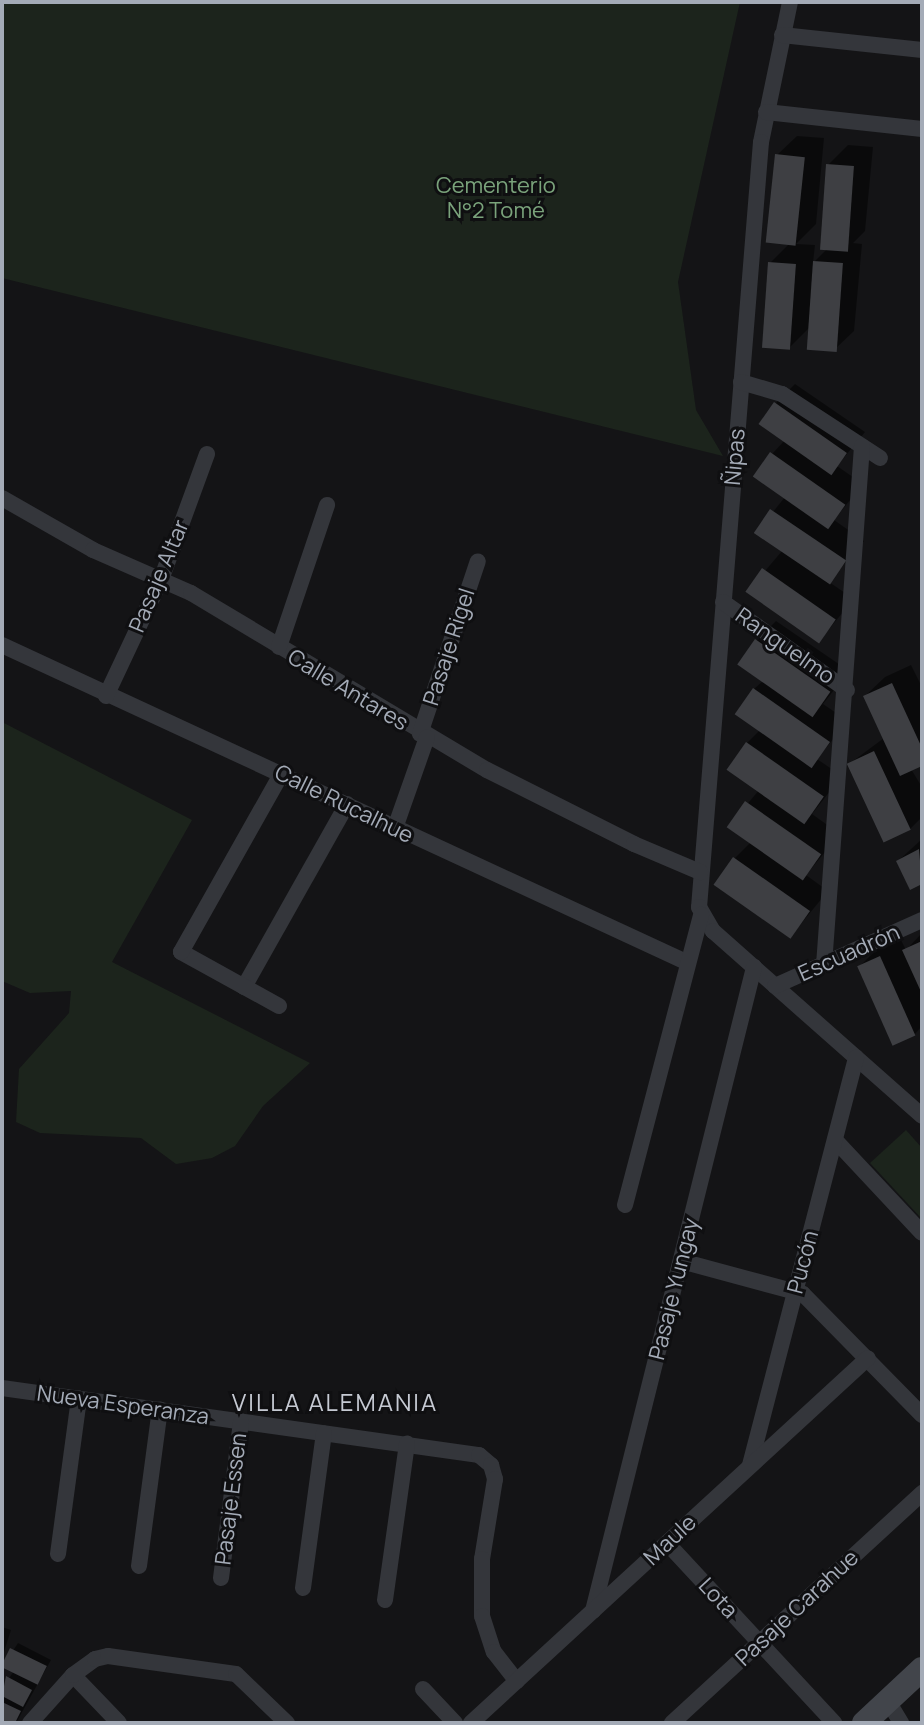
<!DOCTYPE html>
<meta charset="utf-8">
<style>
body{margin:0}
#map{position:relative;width:924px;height:1725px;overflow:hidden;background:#141416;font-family:Manrope,sans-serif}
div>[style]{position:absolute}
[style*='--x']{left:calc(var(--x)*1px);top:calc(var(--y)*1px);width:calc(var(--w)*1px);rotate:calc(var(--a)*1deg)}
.green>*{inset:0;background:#1c241c}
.shadow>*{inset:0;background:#0007}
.building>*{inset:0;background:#3e3f43;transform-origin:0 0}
.street>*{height:16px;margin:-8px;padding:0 8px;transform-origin:8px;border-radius:8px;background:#34363b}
.secondary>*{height:24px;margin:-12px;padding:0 12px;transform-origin:12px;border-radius:12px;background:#42454b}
span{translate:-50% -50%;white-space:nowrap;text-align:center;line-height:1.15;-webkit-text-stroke:6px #0f0f11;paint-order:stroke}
.park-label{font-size:22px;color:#7aa37b}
.street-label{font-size:22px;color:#a4abb7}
.neighbourhood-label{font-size:24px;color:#c6cad3;letter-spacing:2px}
.frame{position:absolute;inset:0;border:4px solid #a4abb7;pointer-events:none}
</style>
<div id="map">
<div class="green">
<div style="clip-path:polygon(2px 2px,740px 2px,678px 282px,696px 410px,723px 456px,2px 278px)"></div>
<div style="clip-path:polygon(2px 722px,192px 820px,112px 962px,310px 1063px,263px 1106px,235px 1146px,212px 1158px,176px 1164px,141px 1138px,40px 1133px,16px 1122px,19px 1069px,69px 1013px,71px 991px,30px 993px,2px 981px)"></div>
<div style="clip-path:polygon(906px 1130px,922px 1148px,922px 1219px,870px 1163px)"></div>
</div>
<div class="shadow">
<div style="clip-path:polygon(797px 136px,824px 138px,816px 224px,796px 244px,815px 245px,813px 263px,827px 249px,828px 165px,848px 145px,873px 147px,865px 231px,853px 243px,862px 244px,854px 331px,834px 350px,809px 328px,788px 349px,770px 263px,790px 243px,777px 155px)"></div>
<div style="clip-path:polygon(795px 384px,865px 432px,837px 466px,863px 484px,834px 520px,864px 541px,829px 582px,854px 599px,819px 641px,748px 591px,782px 551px,756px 533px,785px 497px,772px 454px,785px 440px,776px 403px)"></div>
<div style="clip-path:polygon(776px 621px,849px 671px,823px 704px,848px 721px,817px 759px,842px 776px,812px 814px,840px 834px,806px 875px,828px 891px,791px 936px,734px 859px,751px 842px,729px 826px,759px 790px,747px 743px,760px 730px,754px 689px,764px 680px,756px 641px)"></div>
<div style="clip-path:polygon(911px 665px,922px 687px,922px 763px,911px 769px,922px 787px,922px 817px,910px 829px,849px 764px,884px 738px,865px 696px,885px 677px)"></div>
<div style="clip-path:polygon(922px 839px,922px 882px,911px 887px,898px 861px)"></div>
<div style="clip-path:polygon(922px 933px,922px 1026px,915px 1034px,859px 967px,879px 947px,900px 938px,906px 950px)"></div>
<div style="clip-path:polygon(2px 1627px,11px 1630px,2px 1658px)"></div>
<div style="clip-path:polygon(18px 1643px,51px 1660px,16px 1723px,2px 1723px,2px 1688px,14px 1671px,3px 1666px)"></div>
</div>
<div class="building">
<div style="left:775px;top:154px;width:30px;height:89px;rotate:6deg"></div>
<div style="left:826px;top:164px;width:28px;height:86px;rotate:4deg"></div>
<div style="left:813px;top:261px;width:30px;height:89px;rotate:4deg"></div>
<div style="left:768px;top:262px;width:28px;height:86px;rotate:4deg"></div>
<div style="left:774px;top:402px;width:89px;height:27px;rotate:35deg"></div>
<div style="left:770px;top:452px;width:92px;height:30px;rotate:35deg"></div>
<div style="left:770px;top:509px;width:92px;height:29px;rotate:34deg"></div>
<div style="left:762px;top:568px;width:90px;height:29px;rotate:35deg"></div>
<div style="left:755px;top:639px;width:92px;height:31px;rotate:35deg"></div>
<div style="clip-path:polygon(892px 683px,922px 748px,922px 766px,900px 776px,863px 696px)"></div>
<div style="left:753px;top:688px;width:94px;height:32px;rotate:35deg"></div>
<div style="left:746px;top:742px;width:95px;height:34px;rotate:35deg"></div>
<div style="left:874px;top:751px;width:87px;height:30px;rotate:65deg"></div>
<div style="left:745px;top:801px;width:93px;height:32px;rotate:35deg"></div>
<div style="clip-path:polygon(919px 849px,922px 884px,910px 890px,896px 861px)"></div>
<div style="left:733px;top:857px;width:94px;height:34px;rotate:35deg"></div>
<div style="clip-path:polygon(922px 941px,922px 994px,902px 950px)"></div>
<div style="left:880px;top:956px;width:87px;height:25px;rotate:66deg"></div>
<div style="left:10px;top:1648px;width:41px;height:21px;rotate:26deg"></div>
<div style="clip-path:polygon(6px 1676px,32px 1690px,23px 1707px,2px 1696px)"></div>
<div style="clip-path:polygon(2px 1702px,21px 1711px,15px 1723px,2px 1723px)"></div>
</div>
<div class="street">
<div style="--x:790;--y:2;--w:143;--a:101.7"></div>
<div style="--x:761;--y:142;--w:768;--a:94.63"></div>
<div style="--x:699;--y:907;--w:28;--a:60"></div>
<div style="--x:713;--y:931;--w:279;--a:41.5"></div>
<div style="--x:782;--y:35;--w:141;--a:6.1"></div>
<div style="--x:766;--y:112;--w:157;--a:6.2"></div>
<div style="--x:741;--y:382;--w:43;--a:16.3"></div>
<div style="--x:782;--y:394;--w:117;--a:33.1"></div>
<div style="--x:2;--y:498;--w:105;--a:29.7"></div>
<div style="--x:93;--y:550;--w:107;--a:23.7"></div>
<div style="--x:191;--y:593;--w:345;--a:30.9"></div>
<div style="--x:487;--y:770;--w:165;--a:26.7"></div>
<div style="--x:634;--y:844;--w:72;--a:23"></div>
<div style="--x:723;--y:602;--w:152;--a:35.4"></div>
<div style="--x:2;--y:645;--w:754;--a:24.87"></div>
<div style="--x:279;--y:647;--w:150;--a:-71.3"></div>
<div style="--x:106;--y:696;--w:132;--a:-64.8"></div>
<div style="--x:162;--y:577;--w:131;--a:-69.9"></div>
<div style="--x:420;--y:734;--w:182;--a:-71.5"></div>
<div style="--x:395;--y:828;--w:96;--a:-70.6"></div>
<div style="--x:824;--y:965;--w:520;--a:-85.81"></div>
<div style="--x:775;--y:986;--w:161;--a:-24.2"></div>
<div style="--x:244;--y:987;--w:210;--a:-60.6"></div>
<div style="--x:279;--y:1006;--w:112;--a:-151.1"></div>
<div style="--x:181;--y:952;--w:206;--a:-60.6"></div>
<div style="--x:835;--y:1140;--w:127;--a:46.9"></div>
<div style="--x:625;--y:1205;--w:300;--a:-75.3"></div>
<div style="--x:681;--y:1261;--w:126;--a:15.1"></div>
<div style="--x:803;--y:1294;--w:170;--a:45.5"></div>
<div style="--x:2;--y:1388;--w:482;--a:8"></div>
<div style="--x:479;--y:1455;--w:16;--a:40"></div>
<div style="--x:491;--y:1465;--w:15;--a:74"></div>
<div style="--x:495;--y:1479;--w:81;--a:99.2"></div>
<div style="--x:482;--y:1559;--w:57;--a:90"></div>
<div style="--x:482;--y:1616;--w:38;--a:72"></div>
<div style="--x:494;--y:1652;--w:37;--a:52"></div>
<div style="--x:750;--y:1465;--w:421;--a:-75.4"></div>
<div style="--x:667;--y:1543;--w:246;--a:47.1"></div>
<div style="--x:58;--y:1554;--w:157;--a:-82.3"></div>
<div style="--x:139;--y:1566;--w:158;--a:-82.4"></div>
<div style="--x:221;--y:1578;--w:158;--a:-82.7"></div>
<div style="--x:303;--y:1588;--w:156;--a:-82.3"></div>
<div style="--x:385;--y:1600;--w:158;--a:-82"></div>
<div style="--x:593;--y:1611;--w:664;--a:-75.96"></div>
<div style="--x:73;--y:1675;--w:66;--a:46.2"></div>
<div style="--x:423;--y:1689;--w:47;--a:46.7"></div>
<div style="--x:888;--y:1701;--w:26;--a:59"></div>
<div style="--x:30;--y:1723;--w:64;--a:-48.1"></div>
<div style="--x:73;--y:1675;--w:27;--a:-36"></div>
<div style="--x:95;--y:1659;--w:13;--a:-13"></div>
<div style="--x:108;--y:1656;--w:129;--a:8"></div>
<div style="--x:236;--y:1674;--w:71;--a:43.9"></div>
<div style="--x:471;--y:1723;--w:539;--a:-42.6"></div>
<div style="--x:672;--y:1723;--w:340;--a:-42.6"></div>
</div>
<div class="secondary">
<div style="--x:864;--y:1723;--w:79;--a:-43"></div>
</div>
<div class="park-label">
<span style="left:496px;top:198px">Cementerio<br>N°2 Tomé</span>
</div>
<div class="street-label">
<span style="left:735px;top:457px;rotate:-85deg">Ñipas</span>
<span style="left:159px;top:576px;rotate:-67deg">Pasaje Altar</span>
<span style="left:785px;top:646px;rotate:35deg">Ranguelmo</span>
<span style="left:449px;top:647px;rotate:-72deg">Pasaje Rigel</span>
<span style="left:348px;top:690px;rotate:31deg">Calle Antares</span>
<span style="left:344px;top:804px;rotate:26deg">Calle Rucalhue</span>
<span style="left:849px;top:953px;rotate:-24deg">Escuadrón</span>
<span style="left:803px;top:1262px;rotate:-75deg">Pucón</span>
<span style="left:674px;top:1289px;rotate:-76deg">Pasaje Yungay</span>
<span style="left:123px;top:1405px;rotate:8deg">Nueva Esperanza</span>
<span style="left:231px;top:1499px;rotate:-83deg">Pasaje Essen</span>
<span style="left:670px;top:1540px;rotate:-43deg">Maule</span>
<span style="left:718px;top:1598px;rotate:47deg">Lota</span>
<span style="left:797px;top:1608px;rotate:-43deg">Pasaje Carahue</span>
</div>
<div class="neighbourhood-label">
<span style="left:335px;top:1402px">VILLA ALEMANIA</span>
</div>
<div class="frame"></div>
</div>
